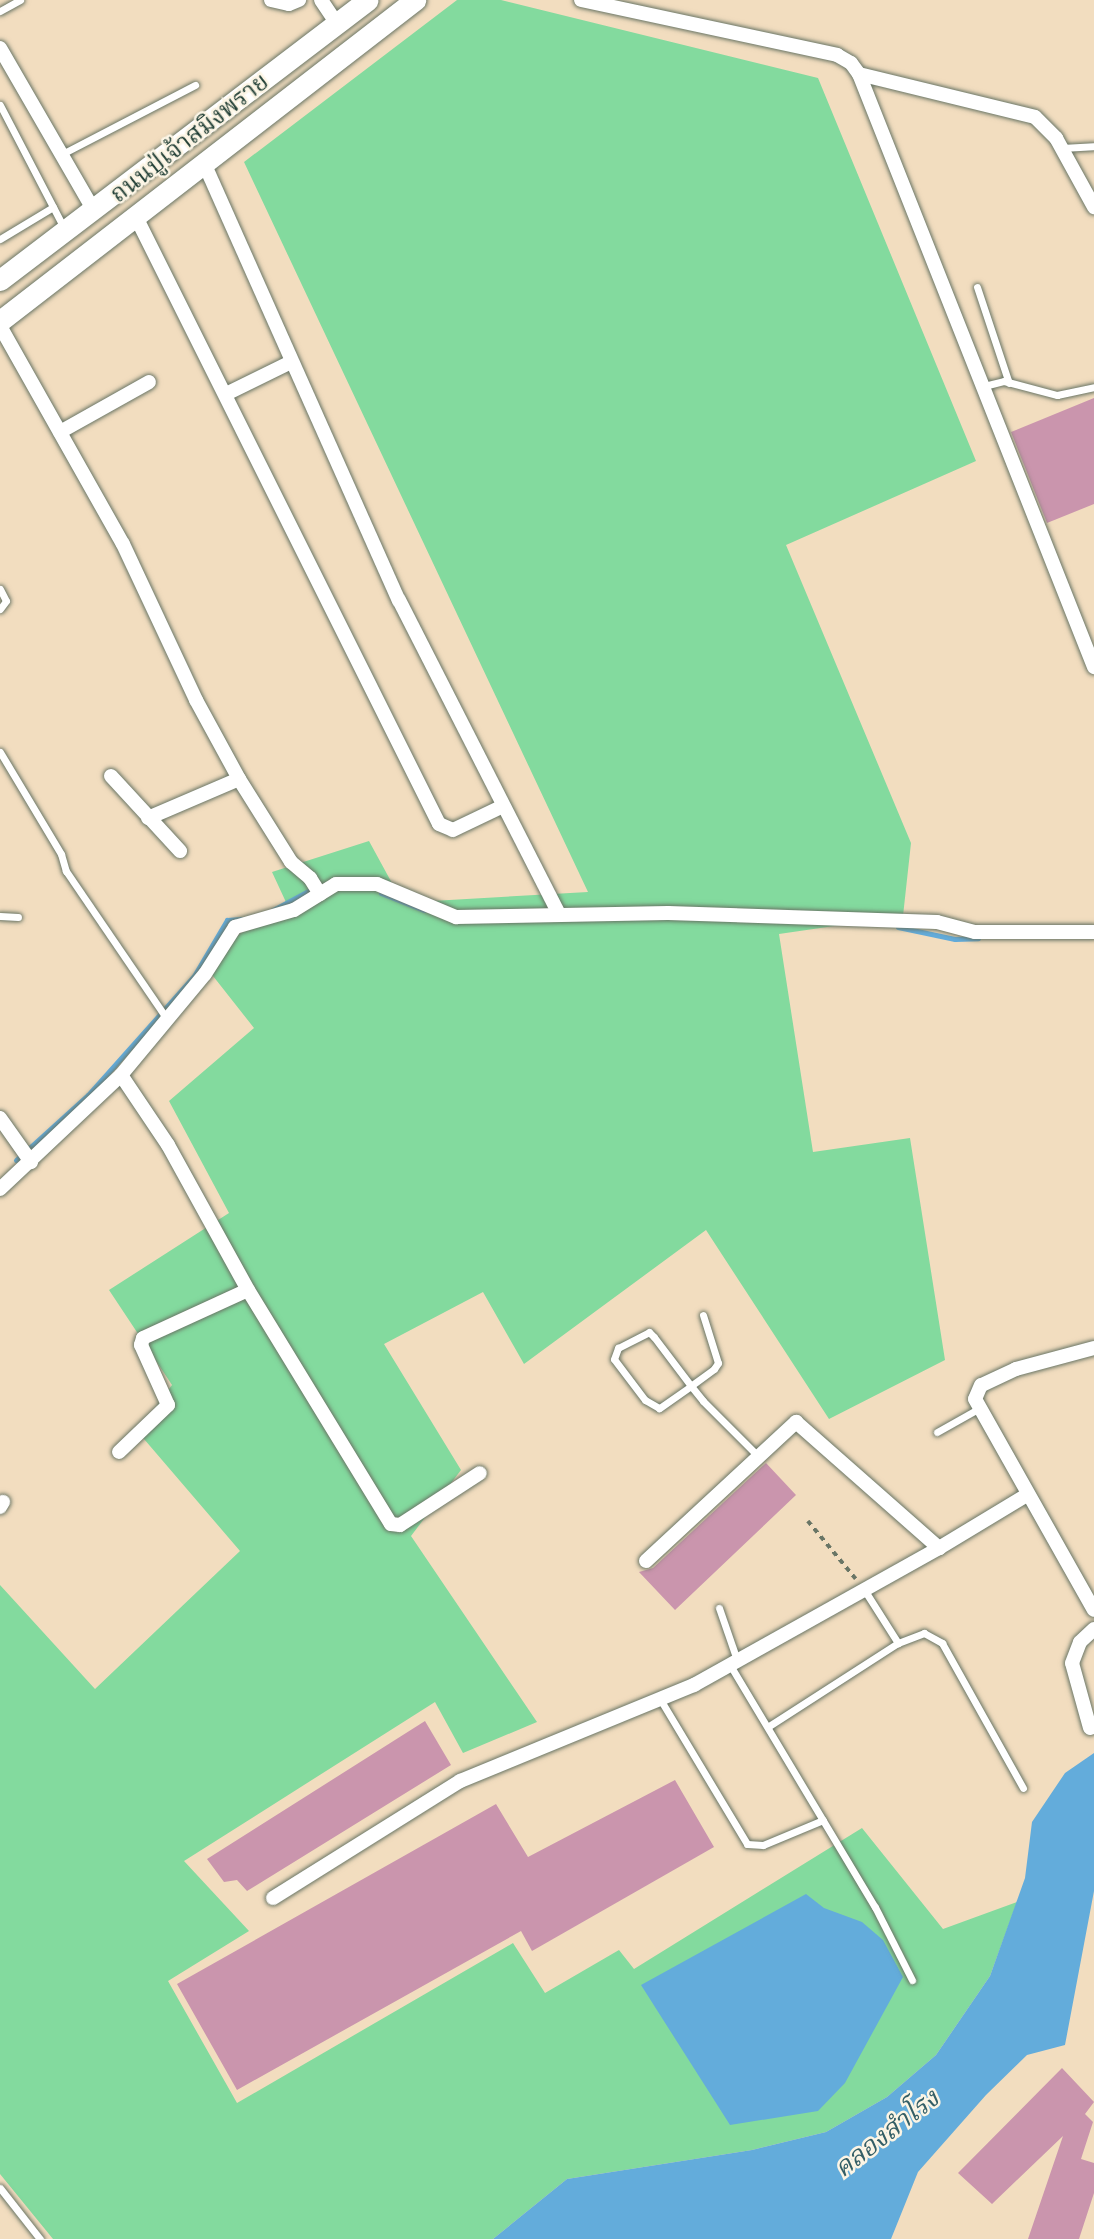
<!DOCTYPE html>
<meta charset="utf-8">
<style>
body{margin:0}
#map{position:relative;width:1094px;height:2239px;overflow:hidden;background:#f2ddbf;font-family:"Sorts Mill Goudy","Noto Serif Thai",serif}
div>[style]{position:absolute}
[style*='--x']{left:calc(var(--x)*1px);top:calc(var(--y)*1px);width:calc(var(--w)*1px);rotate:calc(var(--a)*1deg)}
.green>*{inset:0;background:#83da9e}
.water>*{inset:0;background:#63acdb}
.stream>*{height:5px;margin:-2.5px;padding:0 2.5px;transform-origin:2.5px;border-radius:2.5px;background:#63acdb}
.building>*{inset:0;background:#ca95ad}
.path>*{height:3.5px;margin-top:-1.75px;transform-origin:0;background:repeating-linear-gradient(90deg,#697565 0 5px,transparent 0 10px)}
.roads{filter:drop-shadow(0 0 2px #697565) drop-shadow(0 0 2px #697565)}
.service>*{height:7px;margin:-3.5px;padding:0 3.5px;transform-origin:3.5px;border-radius:3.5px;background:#fff}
.minor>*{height:14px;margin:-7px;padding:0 7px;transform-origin:7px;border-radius:7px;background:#fff}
.secondary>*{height:21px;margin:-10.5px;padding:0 10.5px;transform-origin:10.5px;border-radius:10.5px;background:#fff}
span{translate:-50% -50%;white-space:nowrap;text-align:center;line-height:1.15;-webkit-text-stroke:5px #fcf5e5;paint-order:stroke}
.street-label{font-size:24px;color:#1f3d34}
.water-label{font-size:26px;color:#335e66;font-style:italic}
</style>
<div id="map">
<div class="green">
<div style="clip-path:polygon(457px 0,501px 0,818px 78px,976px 461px,786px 545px,911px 843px,903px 916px,779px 934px,813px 1152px,910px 1138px,945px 1360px,829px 1419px,706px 1230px,524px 1364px,483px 1292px,384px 1344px,461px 1470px,411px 1536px,537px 1722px,463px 1753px,435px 1702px,184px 1861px,249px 1931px,168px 1981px,237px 2103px,513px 1943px,545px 1993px,619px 1950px,634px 1969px,862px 1828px,943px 1929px,1017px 1902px,990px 1976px,936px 2055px,887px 2097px,826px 2132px,752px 2150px,567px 2179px,493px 2239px,53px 2239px,0 2174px,0 1585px,95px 1689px,240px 1551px,138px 1432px,172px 1385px,109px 1290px,229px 1213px,169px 1101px,254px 1028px,202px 962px,241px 933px,291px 913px,272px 872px,369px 841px,393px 885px,432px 901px,588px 892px,244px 162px)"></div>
</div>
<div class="water">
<div style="clip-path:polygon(1094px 1753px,1094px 1891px,1065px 2045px,1027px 2055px,986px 2095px,918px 2172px,891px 2239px,493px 2239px,567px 2179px,752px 2150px,826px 2132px,887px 2097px,936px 2055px,990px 1976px,1025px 1878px,1032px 1822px,1065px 1773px)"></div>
<div style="clip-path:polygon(806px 1894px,824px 1908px,862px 1922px,883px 1940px,903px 1977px,845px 2083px,818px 2111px,730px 2125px,641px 1985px)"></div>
</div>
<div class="stream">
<div style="--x:381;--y:893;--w:46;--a:21.6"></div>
<div style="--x:273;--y:910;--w:47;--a:-28.2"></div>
<div style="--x:898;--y:927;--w:58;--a:11.9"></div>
<div style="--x:955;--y:939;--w:23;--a:-2"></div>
<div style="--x:16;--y:1160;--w:97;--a:-42.1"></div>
<div style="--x:88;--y:1095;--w:159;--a:-48.3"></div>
<div style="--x:194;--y:976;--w:65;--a:-59.5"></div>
<div style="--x:227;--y:920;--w:14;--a:-4"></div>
</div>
<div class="building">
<div style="clip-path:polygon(1094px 398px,1094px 504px,1047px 523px,1011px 432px)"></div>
<div style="clip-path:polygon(766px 1463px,796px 1495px,675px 1610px,639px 1572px,653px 1568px)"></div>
<div style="clip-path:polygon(425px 1721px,451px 1765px,247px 1891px,237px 1880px,224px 1882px,207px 1859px)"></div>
<div style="clip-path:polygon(675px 1780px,714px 1847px,532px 1951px,521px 1931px,237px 2090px,177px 1984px,496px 1804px,528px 1857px)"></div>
<div style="clip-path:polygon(1062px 2068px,1094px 2102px,1085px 2114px,1093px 2122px,1081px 2159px,1094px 2163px,1094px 2193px,1079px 2239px,1028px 2239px,1063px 2136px,992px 2204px,958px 2173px)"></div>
</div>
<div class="path">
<div style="--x:808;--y:1521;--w:75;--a:50.4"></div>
</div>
<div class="roads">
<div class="service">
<div style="--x:0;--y:11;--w:23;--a:-29"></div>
<div style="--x:0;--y:105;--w:139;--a:62.5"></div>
<div style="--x:1061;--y:148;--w:33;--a:-3"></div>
<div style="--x:62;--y:154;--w:150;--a:-27.4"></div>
<div style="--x:0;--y:239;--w:62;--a:-31.1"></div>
<div style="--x:977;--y:287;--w:101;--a:71.6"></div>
<div style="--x:984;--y:386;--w:21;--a:-14"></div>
<div style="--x:1004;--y:381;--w:55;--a:14.8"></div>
<div style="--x:1057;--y:395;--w:38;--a:-12"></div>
<div style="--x:0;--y:589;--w:13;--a:63"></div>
<div style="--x:6;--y:601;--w:10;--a:127"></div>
<div style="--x:0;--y:752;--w:119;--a:59.1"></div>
<div style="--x:61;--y:854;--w:18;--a:74"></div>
<div style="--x:66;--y:871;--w:179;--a:55.7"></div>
<div style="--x:0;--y:916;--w:18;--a:3"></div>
<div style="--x:703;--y:1315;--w:50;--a:72.6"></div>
<div style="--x:718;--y:1363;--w:7;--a:124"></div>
<div style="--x:714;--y:1369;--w:29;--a:144"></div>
<div style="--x:691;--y:1386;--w:39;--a:145"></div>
<div style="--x:659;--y:1408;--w:16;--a:-150"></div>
<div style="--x:645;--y:1400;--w:51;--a:-127.1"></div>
<div style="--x:614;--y:1359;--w:12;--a:-70"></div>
<div style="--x:618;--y:1348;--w:35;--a:-27"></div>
<div style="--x:649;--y:1332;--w:7;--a:45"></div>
<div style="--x:654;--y:1337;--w:61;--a:52.9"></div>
<div style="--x:691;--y:1386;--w:19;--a:51"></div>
<div style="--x:703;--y:1401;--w:76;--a:45"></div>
<div style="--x:937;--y:1432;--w:47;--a:-29.3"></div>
<div style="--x:865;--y:1591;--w:62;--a:57.6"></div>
<div style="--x:898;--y:1643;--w:28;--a:-21"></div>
<div style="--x:924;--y:1633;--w:21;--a:29"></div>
<div style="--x:942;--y:1643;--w:166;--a:60.8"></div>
<div style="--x:719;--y:1608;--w:55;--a:70.9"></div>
<div style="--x:730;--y:1665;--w:282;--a:59.1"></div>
<div style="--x:875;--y:1907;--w:82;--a:63.1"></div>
<div style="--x:660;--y:1699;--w:169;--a:59"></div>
<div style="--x:747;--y:1844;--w:16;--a:4"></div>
<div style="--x:763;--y:1845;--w:65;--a:-22.6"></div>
<div style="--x:769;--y:1726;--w:153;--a:-32.8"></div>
<div style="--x:0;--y:2188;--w:65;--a:51.9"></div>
</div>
<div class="minor">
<div style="--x:271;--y:0;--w:18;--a:13"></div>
<div style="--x:289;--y:4;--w:11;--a:-22"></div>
<div style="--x:321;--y:0;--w:29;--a:56"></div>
<div style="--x:581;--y:0;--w:262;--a:12.1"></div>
<div style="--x:837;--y:55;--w:16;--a:30"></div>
<div style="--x:851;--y:63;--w:14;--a:54"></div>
<div style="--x:859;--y:74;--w:638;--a:68.38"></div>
<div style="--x:0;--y:48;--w:186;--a:60"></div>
<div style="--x:859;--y:74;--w:181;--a:13.7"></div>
<div style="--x:1035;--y:117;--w:30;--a:45"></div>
<div style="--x:1056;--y:138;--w:79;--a:61.2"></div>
<div style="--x:204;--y:163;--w:479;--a:66"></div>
<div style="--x:399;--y:600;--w:352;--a:63"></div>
<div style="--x:136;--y:217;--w:678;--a:63.47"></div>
<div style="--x:439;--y:824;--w:15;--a:23"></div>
<div style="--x:453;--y:830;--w:55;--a:-25.6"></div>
<div style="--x:0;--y:326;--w:250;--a:60.6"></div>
<div style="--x:123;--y:544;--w:172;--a:64.9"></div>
<div style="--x:196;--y:700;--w:90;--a:61.4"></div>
<div style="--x:239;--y:779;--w:99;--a:156.8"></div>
<div style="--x:226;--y:394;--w:72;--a:-26.2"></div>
<div style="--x:60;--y:432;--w:102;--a:-29.3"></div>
<div style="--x:111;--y:776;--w:102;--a:47.4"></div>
<div style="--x:239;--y:779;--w:98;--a:57.9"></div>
<div style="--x:291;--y:862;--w:25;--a:40"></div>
<div style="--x:310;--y:878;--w:19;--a:58"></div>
<div style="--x:0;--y:1118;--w:54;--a:54.8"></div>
<div style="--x:0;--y:1189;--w:166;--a:-43.3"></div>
<div style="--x:121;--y:1075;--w:131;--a:-50.3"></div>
<div style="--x:205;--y:974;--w:56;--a:-57.4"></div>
<div style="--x:235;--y:927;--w:61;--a:-16.1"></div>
<div style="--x:294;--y:910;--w:49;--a:-31.8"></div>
<div style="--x:336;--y:884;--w:41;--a:0"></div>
<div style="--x:377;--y:884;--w:86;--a:22.7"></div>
<div style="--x:456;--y:917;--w:212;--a:-1.1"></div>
<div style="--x:668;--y:913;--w:269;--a:1.9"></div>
<div style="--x:937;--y:922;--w:39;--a:15"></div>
<div style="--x:975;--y:932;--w:119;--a:0"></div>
<div style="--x:248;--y:1290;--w:274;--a:58.6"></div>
<div style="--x:391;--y:1524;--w:9;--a:6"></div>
<div style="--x:400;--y:1525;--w:95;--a:-33"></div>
<div style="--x:1094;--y:1348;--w:81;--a:164.9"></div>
<div style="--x:1016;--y:1369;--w:38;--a:155"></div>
<div style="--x:981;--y:1385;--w:15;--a:113"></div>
<div style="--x:975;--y:1399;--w:242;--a:60.6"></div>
<div style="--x:119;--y:1452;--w:68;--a:-43.8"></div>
<div style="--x:168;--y:1405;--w:66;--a:-114.2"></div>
<div style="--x:141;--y:1345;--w:7;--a:-74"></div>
<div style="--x:143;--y:1338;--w:115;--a:-24.6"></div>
<div style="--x:248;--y:1290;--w:166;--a:-118.9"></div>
<div style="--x:168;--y:1145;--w:84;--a:-123.9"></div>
<div style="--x:0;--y:1507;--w:6;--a:-59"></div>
<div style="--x:646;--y:1561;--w:205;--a:-42.8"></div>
<div style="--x:796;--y:1422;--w:191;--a:41.4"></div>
<div style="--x:939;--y:1548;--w:103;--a:-31.1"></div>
<div style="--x:1090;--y:1728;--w:67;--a:-105.5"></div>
<div style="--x:1072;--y:1663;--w:22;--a:-69"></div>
<div style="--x:1080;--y:1642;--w:19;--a:-43"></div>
<div style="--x:273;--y:1898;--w:221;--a:-32"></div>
<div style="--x:460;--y:1781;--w:253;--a:-22.3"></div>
<div style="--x:694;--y:1685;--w:281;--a:-29.2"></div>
</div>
<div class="secondary">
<div style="--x:0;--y:280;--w:462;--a:-37.3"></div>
<div style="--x:0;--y:321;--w:525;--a:-37.72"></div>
</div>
</div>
<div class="street-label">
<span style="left:191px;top:140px;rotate:-38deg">ถนนปู่เจ้าสมิงพราย</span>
</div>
<div class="water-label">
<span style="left:888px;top:2135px;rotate:-38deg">คลองสำโรง</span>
</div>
</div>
